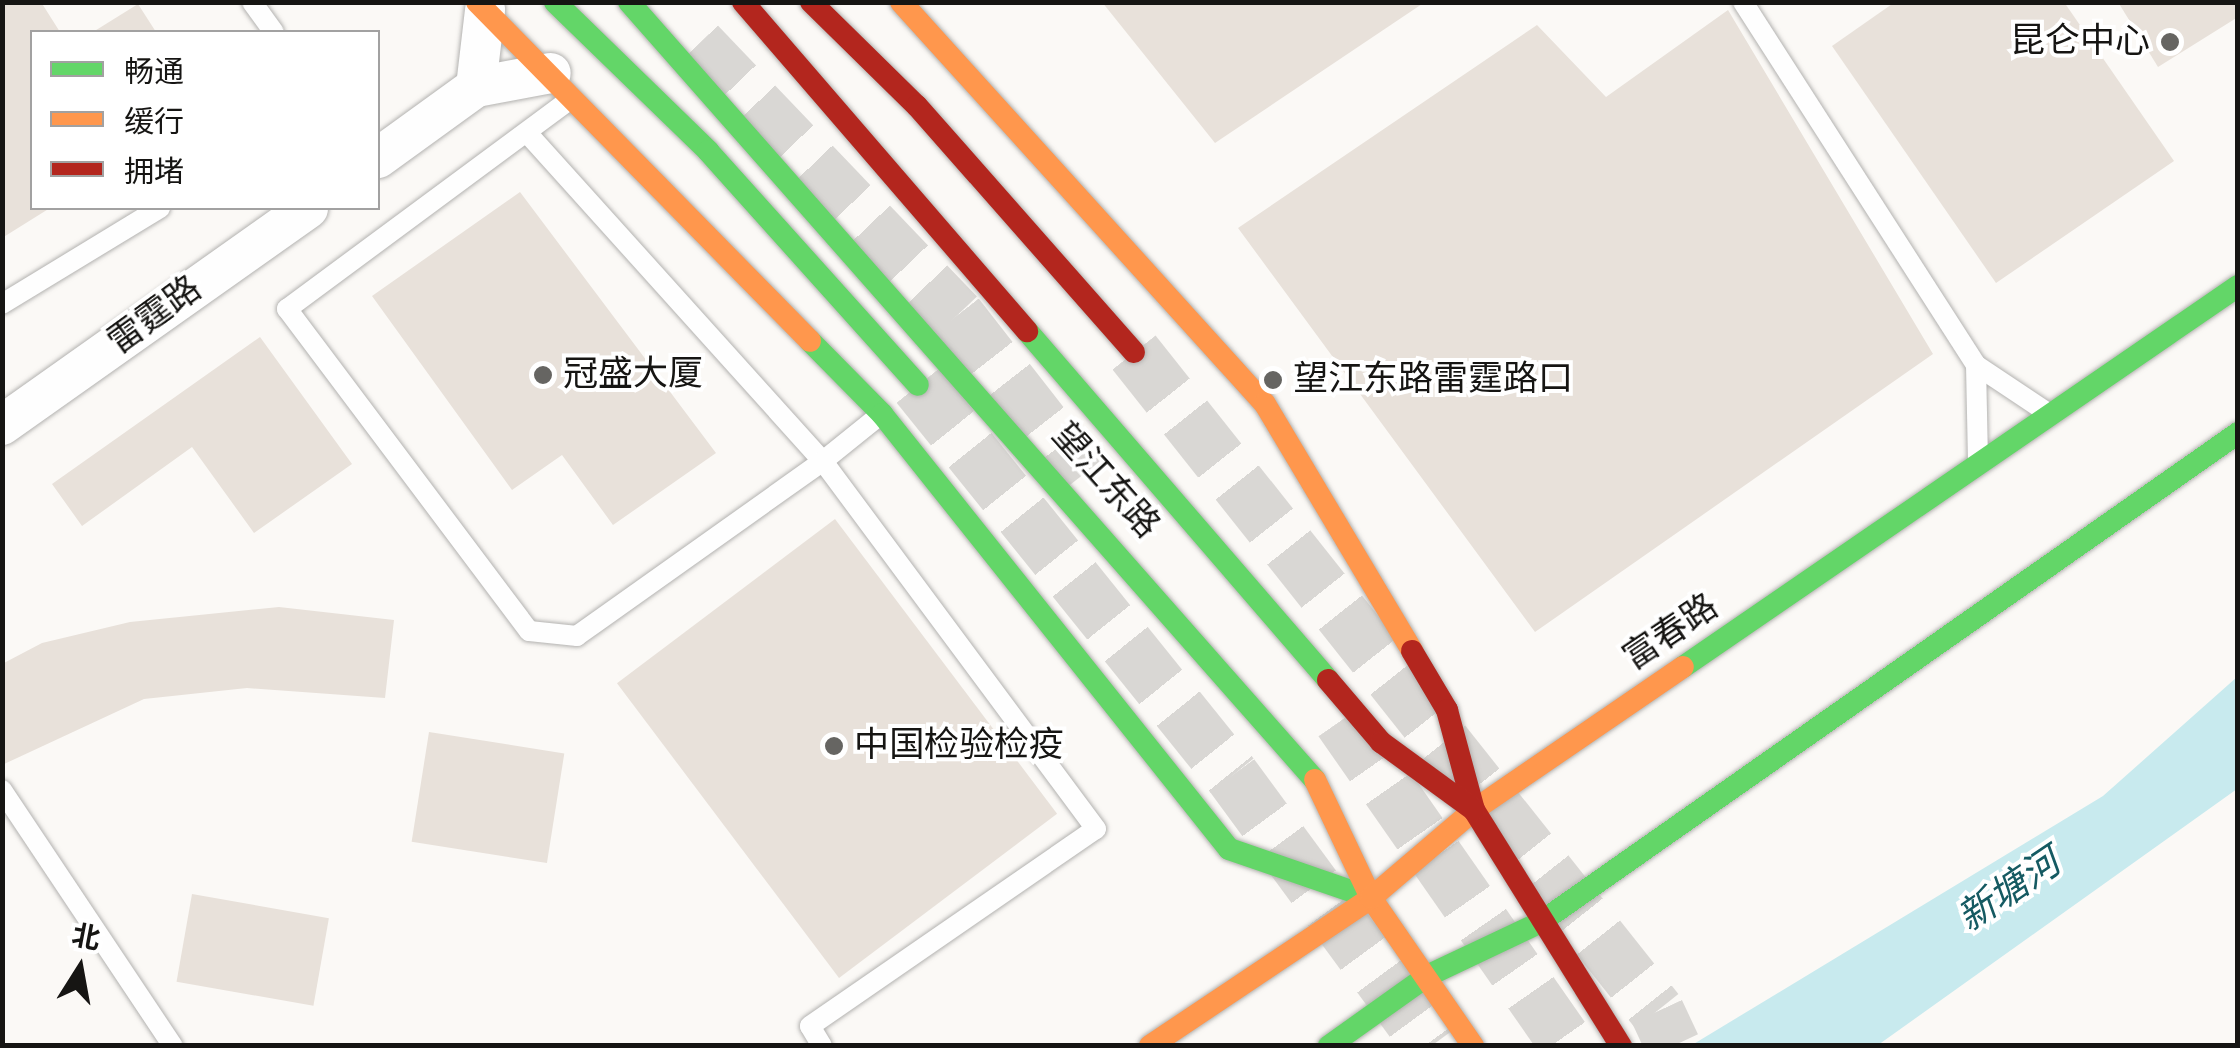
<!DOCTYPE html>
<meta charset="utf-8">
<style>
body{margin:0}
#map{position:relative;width:2240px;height:1048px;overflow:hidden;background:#fbf9f6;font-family:"Alegreya Sans","Noto Sans SC",sans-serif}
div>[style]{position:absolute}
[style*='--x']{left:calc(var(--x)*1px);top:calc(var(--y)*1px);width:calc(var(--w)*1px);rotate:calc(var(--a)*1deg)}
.water>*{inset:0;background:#c8eaee}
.building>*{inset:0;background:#e8e1da;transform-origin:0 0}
.highway-tunnel>*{height:55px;margin-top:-27.5px;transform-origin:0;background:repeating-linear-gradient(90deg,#d9d7d4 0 55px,transparent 0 83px)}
.roads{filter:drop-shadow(0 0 2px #b3b2b0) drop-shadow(0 0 2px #b3b2b0)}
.lane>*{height:20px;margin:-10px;padding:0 10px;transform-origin:10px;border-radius:10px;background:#fefefe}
.street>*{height:40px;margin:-20px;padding:0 20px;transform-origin:20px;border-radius:20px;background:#fefefe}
.fast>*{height:22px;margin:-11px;padding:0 11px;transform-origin:11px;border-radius:11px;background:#63d668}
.slow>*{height:22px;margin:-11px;padding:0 11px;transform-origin:11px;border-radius:11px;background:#ff974d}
.jam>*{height:22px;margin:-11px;padding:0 11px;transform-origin:11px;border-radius:11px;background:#b3261e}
.dots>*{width:28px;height:28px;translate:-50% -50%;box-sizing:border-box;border:5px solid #fff;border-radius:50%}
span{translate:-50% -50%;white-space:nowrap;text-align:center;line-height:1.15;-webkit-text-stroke:8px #fff;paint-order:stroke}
.poi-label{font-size:35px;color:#161513}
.right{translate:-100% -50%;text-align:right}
.left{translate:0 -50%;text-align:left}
.street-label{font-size:35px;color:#161513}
.water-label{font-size:38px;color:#155a62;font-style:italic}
.frame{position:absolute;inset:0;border:5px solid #161513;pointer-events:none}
.legend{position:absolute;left:30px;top:30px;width:350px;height:180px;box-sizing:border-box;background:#fff;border:2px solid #a2a1a1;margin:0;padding:12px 18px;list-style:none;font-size:30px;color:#161513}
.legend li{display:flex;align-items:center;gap:20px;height:50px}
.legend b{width:50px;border:2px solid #a2a1a1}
.north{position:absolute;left:30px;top:918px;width:100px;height:100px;-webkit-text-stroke:8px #fff;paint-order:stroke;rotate:11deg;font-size:28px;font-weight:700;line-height:40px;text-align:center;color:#161513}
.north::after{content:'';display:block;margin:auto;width:35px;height:45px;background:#161513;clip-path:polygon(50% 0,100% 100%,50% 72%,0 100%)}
</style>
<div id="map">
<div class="water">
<div style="clip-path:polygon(2237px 677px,2237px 789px,1878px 1045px,1692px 1045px,2103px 796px)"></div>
</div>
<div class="building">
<div style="clip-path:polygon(2px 2px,41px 2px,60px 32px,32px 32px,32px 208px,50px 208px,2px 238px)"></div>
<div style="clip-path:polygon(1102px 2px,1425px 2px,1215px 143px)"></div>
<div style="clip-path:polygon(1895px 2px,2064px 2px,2174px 161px,1996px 283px,1832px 46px)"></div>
<div style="clip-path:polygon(2118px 2px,2238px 2px,2238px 17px,2158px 67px)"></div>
<div style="clip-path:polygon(138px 4px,156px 32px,93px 32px)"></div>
<div style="clip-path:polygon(1728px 10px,1933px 354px,1535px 632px,1238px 228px,1537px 25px,1606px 97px)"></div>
<div style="clip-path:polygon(520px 192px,716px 453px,613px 525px,562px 455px,512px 490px,372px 296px)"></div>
<div style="clip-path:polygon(260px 337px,352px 464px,254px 533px,192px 447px,82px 526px,52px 484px)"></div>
<div style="left:835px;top:519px;width:369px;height:273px;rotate:53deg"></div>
<div style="clip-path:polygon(279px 607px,394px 620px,385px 698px,247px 688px,144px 699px,2px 765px,2px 664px,42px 643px,130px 622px)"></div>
<div style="left:429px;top:732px;width:137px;height:111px;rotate:9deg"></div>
<div style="left:192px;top:894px;width:139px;height:89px;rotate:10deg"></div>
</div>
<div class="highway-tunnel">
<div style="--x:698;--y:44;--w:375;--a:46.3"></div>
<div style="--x:957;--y:315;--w:203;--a:52"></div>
<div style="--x:1134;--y:352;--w:841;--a:51.56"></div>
<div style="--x:1657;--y:1011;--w:38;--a:65"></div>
<div style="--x:918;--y:385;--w:501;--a:51.16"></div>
<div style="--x:1232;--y:775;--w:336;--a:53.7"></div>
<div style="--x:1341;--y:720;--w:397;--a:55.1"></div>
</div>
<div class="roads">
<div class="lane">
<div style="--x:252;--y:2;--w:37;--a:54"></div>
<div style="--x:1743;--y:2;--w:431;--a:57.3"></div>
<div style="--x:1976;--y:365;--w:87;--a:33.7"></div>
<div style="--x:529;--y:135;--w:439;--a:48"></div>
<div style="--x:823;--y:461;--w:302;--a:144.6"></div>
<div style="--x:577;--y:636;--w:48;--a:-174.1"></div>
<div style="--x:529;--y:631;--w:403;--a:-126.9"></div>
<div style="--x:287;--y:309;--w:350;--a:-36.5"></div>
<div style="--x:2;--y:304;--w:185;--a:-31.3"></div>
<div style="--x:1976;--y:365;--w:93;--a:88.8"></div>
<div style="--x:2;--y:790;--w:308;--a:56.3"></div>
<div style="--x:822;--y:1046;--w:23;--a:-121"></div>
<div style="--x:810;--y:1026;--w:347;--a:-34.6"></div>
<div style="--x:1096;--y:829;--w:458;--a:-126.6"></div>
<div style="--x:823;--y:461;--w:73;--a:-38.9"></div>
</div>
<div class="street">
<div style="--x:476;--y:87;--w:78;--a:-83.3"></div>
<div style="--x:378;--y:158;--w:121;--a:-35.9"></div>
<div style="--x:476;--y:87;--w:76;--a:-10.6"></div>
<div style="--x:2;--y:425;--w:375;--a:-35.3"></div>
</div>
<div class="fast">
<div style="--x:555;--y:2;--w:214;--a:44.2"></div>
<div style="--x:708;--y:151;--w:314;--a:48.1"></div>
<div style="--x:629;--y:2;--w:1037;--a:48.6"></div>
<div style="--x:1027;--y:331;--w:461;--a:49.2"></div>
<div style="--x:810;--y:341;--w:103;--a:45.4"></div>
<div style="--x:882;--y:414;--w:556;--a:51.42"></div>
<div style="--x:1229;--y:849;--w:150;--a:19"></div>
<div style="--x:1683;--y:667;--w:673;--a:-34.47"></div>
<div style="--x:1329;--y:1046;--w:120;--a:-35.5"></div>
<div style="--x:1427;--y:976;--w:126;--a:-25.3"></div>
<div style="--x:1541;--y:922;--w:851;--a:-35.05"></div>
</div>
<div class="slow">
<div style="--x:477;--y:2;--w:475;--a:45.5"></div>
<div style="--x:901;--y:2;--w:542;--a:47.84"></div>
<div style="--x:1265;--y:404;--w:287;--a:59.2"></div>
<div style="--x:1315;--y:780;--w:131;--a:64.6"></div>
<div style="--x:1371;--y:898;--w:180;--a:55.4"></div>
<div style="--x:1150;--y:1046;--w:266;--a:-33.8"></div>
<div style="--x:1371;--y:898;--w:135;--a:-40.5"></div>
<div style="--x:1474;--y:810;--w:253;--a:-34.4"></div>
</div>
<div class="jam">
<div style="--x:743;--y:2;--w:435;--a:49.2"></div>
<div style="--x:811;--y:2;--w:148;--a:44.5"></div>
<div style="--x:917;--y:106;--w:328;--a:48.6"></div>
<div style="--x:1412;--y:651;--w:69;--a:59.3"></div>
<div style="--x:1447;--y:710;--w:104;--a:74.9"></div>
<div style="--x:1474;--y:810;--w:278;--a:58.1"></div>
<div style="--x:1328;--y:680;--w:82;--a:49.5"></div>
<div style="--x:1381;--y:742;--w:115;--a:36.2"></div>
</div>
</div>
<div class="dots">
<div style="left:2170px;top:42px;background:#666562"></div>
<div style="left:543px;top:375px;background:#666562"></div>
<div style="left:1273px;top:380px;background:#666562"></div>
<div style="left:834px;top:746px;background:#666562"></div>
</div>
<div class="poi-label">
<span class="right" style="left:2150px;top:42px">昆仑中心</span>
<span class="left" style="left:563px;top:375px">冠盛大厦</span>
<span class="left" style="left:1293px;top:380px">望江东路雷霆路口</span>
<span class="left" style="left:854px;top:746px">中国检验检疫</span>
</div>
<div class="street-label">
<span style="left:155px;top:316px;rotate:-36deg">雷霆路</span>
<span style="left:1105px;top:481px;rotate:48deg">望江东路</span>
<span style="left:1671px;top:633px;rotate:-34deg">富春路</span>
</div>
<div class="water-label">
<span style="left:2010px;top:892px;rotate:-34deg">新塘河</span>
</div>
<div class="frame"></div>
<ul class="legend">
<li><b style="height:12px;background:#63d668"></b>畅通</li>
<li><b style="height:12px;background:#ff974d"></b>缓行</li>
<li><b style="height:12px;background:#b3261e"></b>拥堵</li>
</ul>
<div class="north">北</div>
</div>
